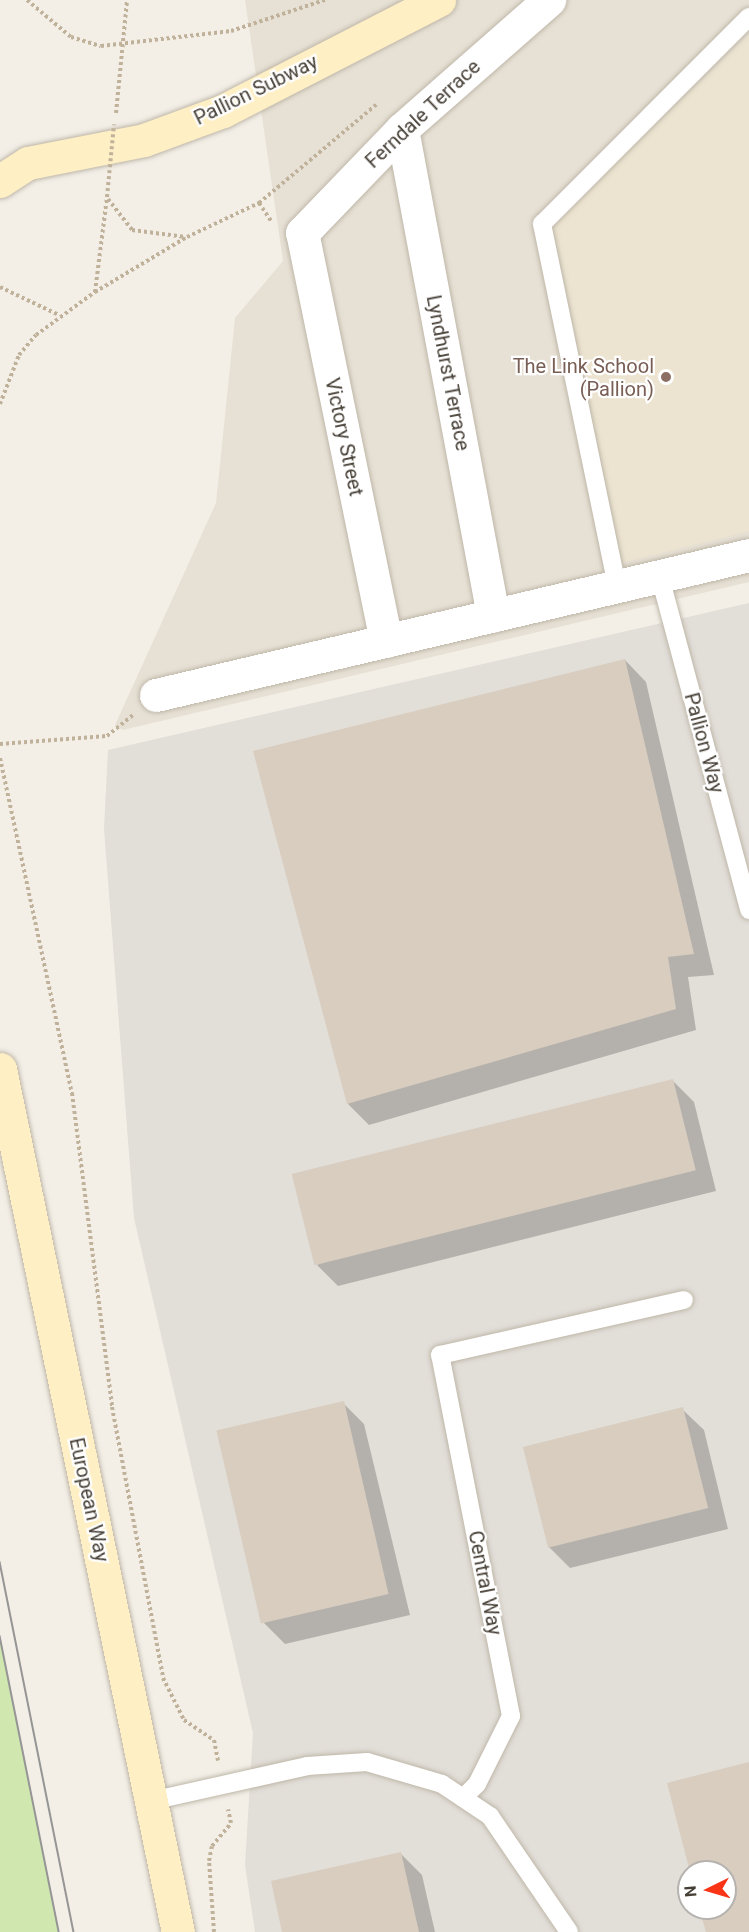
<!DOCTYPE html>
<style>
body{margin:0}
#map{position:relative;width:749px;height:1932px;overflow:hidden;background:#f3efe7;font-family:Roboto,sans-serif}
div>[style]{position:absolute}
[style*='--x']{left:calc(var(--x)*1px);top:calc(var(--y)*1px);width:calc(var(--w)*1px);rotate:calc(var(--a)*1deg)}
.residential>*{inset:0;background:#e7e1d5}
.industrial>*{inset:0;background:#e2ded8}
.education>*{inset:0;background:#ece4d0}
.green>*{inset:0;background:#d0e8af}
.shadow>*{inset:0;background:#0003}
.building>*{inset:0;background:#d8cdbf;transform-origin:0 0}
.path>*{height:4px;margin-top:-2px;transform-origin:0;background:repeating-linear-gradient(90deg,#c0b29a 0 3px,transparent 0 6px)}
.roads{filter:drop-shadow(0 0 2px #bfb7a9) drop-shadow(0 0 2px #bfb7a9)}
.lane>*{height:18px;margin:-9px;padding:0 9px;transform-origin:9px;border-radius:9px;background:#fff}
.street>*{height:33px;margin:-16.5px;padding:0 16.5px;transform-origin:16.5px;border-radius:16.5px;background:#fff}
.secondary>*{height:33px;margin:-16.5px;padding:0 16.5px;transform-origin:16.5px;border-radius:16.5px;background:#feefc5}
.tram>*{height:1.5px;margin:-0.75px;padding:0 0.75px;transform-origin:0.75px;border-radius:0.75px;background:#969696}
.path-bridge>*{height:4px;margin-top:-2px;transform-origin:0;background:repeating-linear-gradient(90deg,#c0b29a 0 3px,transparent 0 6px)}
.dots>*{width:16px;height:16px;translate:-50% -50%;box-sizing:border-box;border:3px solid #fff;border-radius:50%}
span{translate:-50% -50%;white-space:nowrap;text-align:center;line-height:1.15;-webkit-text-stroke:4.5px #fff;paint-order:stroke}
.street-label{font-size:20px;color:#463f36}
.education-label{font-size:20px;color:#785e54}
.right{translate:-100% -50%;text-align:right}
.north{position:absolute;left:677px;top:1860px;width:60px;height:60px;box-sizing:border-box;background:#fff;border:2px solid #b5b2af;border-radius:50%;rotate:265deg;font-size:16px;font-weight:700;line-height:24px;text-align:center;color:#463f36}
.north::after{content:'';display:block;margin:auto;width:21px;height:27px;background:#f93417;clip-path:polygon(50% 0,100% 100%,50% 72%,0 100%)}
</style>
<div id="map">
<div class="residential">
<div style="clip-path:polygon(245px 0,749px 0,749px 582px,123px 730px,115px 725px,216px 503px,235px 318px,283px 261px)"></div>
</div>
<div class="industrial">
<div style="clip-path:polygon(evenodd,749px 603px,749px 1932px,255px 1932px,245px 1865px,253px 1733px,134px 1218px,104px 829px,108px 750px,749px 603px,689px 1872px,725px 1872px,725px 1908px,689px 1908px,689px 1872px)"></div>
</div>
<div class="education">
<div style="clip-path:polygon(749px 35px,749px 531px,622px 563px,552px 223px)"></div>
</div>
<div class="green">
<div style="clip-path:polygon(0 1636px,59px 1932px,0 1932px)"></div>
</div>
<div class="shadow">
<div style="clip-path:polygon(625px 660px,646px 682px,714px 975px,688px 977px,696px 1030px,369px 1125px,348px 1104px)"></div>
<div style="clip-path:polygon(673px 1081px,694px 1102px,716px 1191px,338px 1286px,317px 1265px)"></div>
<div style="clip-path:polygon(343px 1403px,364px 1424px,410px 1615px,285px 1644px,264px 1623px)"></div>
<div style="clip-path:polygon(682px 1409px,704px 1430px,728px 1529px,570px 1568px,549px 1547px)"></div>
<div style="clip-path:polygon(400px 1853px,422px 1875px,435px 1932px,284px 1932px)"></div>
</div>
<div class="building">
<div style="clip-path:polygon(625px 659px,694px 954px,668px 957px,676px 1009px,347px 1104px,253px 751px)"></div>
<div style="left:673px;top:1079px;width:94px;height:393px;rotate:76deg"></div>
<div style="left:344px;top:1401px;width:198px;height:131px;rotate:77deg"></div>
<div style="left:683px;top:1407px;width:104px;height:165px;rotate:76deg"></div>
<div style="clip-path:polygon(749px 1762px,749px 1932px,706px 1932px,699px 1908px,725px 1908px,725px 1872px,690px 1872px,667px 1783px)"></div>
<div style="clip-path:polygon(401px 1852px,419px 1932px,282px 1932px,271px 1881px)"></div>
</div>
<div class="path">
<div style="--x:27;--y:0;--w:57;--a:40.1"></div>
<div style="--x:71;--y:37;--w:31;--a:17"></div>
<div style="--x:101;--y:46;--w:131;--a:-6.6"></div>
<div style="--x:231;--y:31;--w:99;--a:-18.3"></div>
<div style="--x:116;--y:113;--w:114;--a:-84.4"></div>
<div style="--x:108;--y:199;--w:39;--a:52"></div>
<div style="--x:132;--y:230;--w:54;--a:7.4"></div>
<div style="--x:259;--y:203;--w:23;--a:56"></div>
<div style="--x:0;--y:287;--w:65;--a:25.4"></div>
<div style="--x:95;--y:292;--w:107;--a:-30.9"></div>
<div style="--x:187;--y:237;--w:80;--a:-25.3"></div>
<div style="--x:259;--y:203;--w:154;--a:-40"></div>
<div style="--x:0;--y:404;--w:53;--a:-68.8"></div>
<div style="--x:19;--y:355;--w:26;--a:-50"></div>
<div style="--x:36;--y:335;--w:73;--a:-36.1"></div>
<div style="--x:95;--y:292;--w:96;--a:-82.8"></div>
<div style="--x:0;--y:744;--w:107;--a:-4.3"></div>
<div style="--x:107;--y:736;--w:33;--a:-39"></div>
<div style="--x:0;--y:758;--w:343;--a:77.9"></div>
<div style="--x:72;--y:1093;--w:317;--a:82.7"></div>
<div style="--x:112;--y:1407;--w:276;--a:79.3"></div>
<div style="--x:163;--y:1678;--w:47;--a:63.4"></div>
<div style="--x:184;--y:1720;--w:36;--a:34"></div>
<div style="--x:214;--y:1740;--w:21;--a:79"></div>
<div style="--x:214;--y:1932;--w:71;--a:-94"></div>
<div style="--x:209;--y:1861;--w:15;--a:-79"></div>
<div style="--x:212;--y:1846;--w:30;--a:-50"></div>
<div style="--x:231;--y:1823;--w:14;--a:-102"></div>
</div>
<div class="roads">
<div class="lane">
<div style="--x:660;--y:577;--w:345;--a:75"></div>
<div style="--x:617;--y:586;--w:370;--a:-101.7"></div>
<div style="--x:542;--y:224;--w:293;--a:-45"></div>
<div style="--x:463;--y:1798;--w:20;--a:-45"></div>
<div style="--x:477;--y:1784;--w:76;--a:-63.4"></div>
<div style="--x:511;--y:1716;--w:368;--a:-101.1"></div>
<div style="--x:440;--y:1355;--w:250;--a:-12.7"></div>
<div style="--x:151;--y:1801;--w:160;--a:-12.6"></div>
<div style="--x:307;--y:1766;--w:60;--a:-3.8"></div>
<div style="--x:367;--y:1762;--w:78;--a:16.3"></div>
<div style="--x:442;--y:1784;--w:58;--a:33.7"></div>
<div style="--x:490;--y:1816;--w:140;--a:55.7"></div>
</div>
<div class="street">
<div style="--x:402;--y:129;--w:495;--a:79.4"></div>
<div style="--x:386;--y:641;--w:417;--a:-101.6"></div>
<div style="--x:302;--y:233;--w:144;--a:-46.1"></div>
<div style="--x:402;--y:129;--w:196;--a:-41.3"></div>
<div style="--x:156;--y:695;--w:609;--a:-13.28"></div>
</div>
<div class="secondary">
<div style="--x:0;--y:181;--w:33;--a:-33"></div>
<div style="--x:28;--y:163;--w:118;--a:-11.2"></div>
<div style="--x:144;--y:140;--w:84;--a:-20.2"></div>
<div style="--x:223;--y:111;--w:243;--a:-27.2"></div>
<div style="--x:0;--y:1069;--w:881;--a:78.35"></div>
</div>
</div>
<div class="tram">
<div style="--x:0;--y:1562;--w:377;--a:78.7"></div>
<div style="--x:0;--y:1636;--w:302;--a:78.7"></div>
</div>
<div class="path-bridge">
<div style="--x:107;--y:197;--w:73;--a:-84.5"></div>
</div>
<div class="dots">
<div style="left:666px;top:377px;background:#8d6e63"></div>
</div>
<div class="street-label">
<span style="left:256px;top:90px;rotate:-26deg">Pallion Subway</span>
<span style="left:423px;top:114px;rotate:-43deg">Ferndale Terrace</span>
<span style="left:448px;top:373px;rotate:79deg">Lyndhurst Terrace</span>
<span style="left:344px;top:437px;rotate:78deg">Victory Street</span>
<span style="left:704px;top:743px;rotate:75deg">Pallion Way</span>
<span style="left:89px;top:1500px;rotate:78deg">European Way</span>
<span style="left:485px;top:1583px;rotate:79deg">Central Way</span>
</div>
<div class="education-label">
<span class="right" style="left:654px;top:378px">The Link School<br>(Pallion)</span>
</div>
<div class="north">N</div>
</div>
